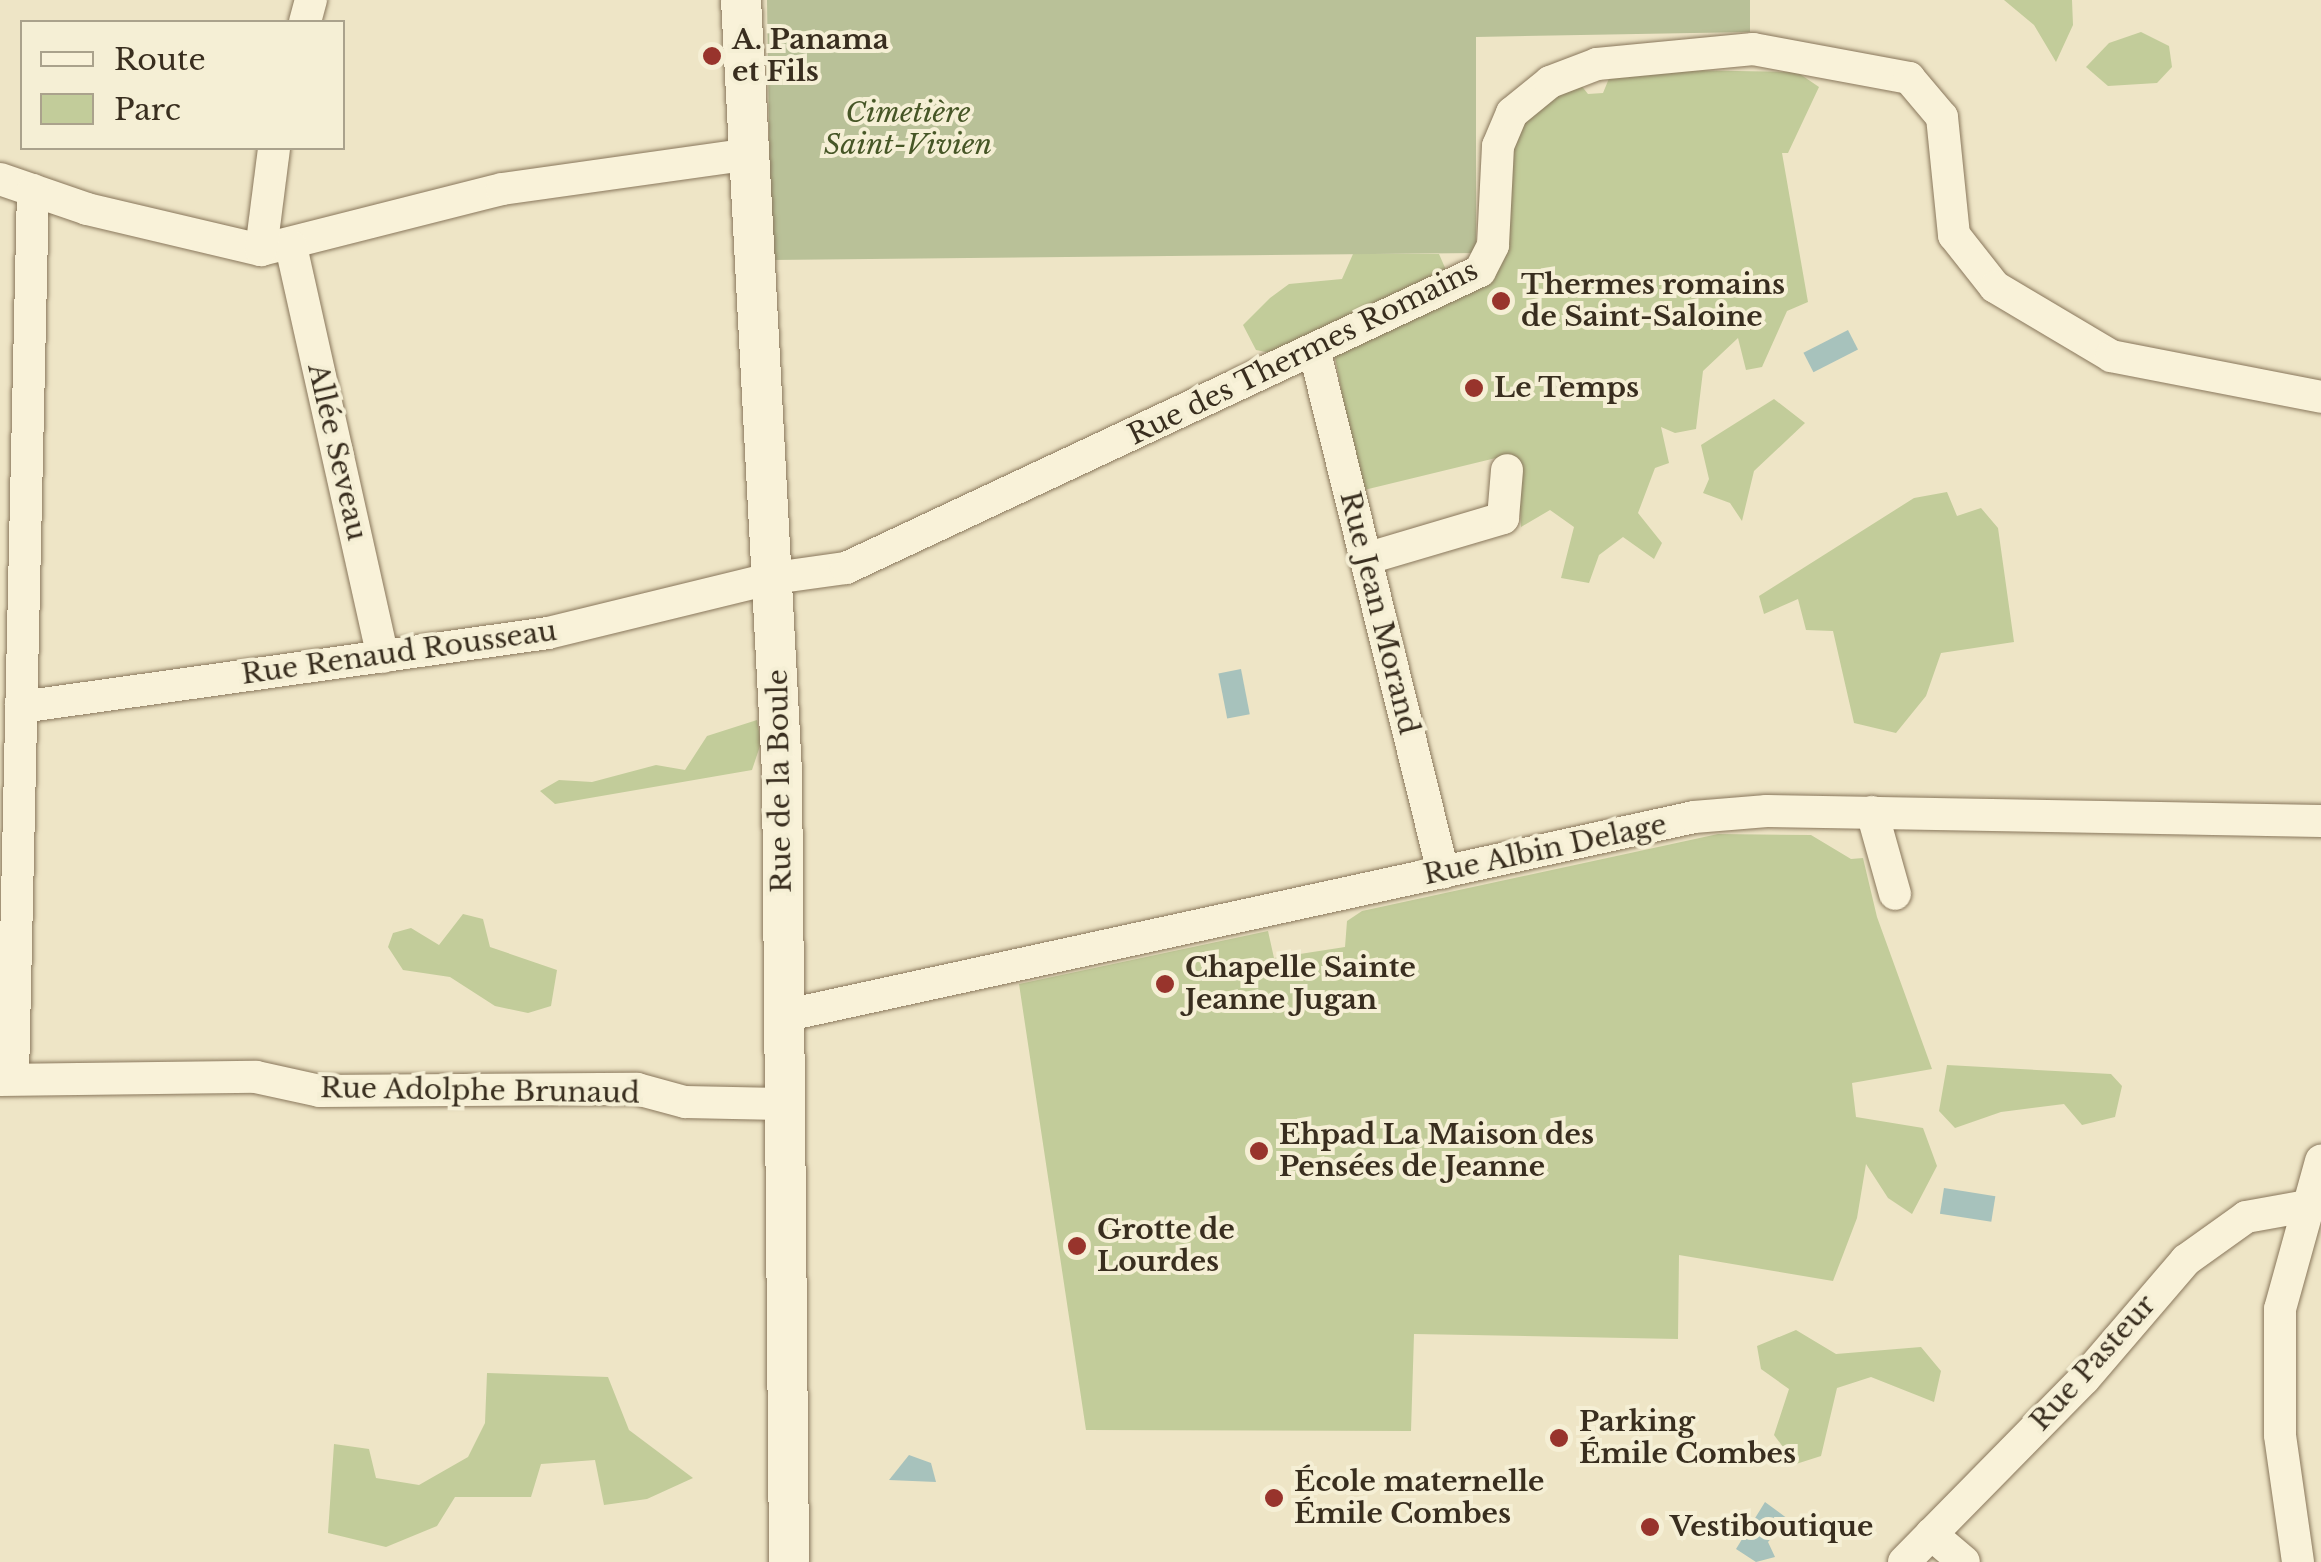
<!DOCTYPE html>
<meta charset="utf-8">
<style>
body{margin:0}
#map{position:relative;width:2321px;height:1562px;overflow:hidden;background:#eee5c6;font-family:"Libre Baskerville",serif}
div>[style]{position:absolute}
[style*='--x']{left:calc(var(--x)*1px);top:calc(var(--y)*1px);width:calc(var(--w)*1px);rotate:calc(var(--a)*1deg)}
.green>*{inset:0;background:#c2cc9a}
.cemetery>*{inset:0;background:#b9c198}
.water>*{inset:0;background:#a7c2bc;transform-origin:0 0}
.roads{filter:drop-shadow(0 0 2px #89775c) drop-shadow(0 0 2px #89775c)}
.minor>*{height:32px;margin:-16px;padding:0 16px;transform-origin:16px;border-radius:16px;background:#f9f2d9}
.tertiary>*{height:40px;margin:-20px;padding:0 20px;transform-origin:20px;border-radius:20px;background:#f9f2d9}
.dots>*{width:28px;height:28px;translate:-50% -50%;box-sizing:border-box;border:5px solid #f5efd5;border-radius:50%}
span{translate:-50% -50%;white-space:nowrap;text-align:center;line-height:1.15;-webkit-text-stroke:8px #f5efd5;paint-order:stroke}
.poi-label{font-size:28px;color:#392e1f;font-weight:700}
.left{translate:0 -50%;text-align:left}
.park-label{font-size:28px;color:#465626;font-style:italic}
.street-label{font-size:28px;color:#392e1f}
.legend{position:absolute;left:20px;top:20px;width:325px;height:130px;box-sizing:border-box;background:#f5efd5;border:2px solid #aaa28c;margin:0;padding:12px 18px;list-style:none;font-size:30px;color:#392e1f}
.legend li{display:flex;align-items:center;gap:20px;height:50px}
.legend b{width:50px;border:2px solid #aaa28c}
</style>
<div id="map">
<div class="green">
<div style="clip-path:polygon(2004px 0,2072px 0,2073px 25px,2056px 62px,2034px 25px)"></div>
<div style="clip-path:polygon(2141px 32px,2169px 46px,2172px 67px,2157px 83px,2108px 86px,2086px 67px,2109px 43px)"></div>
<div style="clip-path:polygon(1678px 70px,1797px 72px,1819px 87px,1788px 153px,1782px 153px,1808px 302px,1787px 311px,1762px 367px,1746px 370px,1738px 338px,1703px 371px,1696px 429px,1675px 433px,1661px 427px,1669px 463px,1655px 468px,1638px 513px,1662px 543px,1654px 559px,1623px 537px,1599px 555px,1589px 583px,1561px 578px,1574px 527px,1550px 510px,1521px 527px,1519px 492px,1500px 457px,1360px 491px,1335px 357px,1346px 344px,1483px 276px,1512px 135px,1543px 99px,1580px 84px,1588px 94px,1603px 93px,1610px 76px)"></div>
<div style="clip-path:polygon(1353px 254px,1439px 254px,1446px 270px,1286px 356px,1256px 350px,1243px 325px,1270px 298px,1289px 284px,1342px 279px)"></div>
<div style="clip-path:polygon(1774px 399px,1805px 423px,1754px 471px,1742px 521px,1730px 503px,1703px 493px,1709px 479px,1701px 445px)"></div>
<div style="clip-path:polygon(1947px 492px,1957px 516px,1981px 508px,1998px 528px,2014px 642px,1941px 653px,1926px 696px,1896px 733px,1854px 723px,1833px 631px,1806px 630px,1798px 599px,1764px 614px,1759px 596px,1914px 498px)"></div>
<div style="clip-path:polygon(757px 720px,761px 743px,752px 770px,555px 804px,540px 791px,559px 780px,592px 782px,656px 765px,685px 770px,707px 736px)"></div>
<div style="clip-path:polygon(1718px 834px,1811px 835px,1851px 859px,1863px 858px,1877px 917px,1932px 1069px,1852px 1083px,1856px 1117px,1923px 1128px,1937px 1166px,1912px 1214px,1888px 1198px,1866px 1164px,1857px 1218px,1833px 1281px,1679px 1255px,1678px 1339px,1414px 1334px,1411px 1431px,1086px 1430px,1019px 984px,1268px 931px,1274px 958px,1345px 947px,1347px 921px,1362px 911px)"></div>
<div style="clip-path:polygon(463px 914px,483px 919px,490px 947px,557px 970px,551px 1006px,528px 1013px,495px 1006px,450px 977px,403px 970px,388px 947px,393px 933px,411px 928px,439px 945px)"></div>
<div style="clip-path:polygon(1947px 1065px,2111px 1074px,2122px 1086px,2115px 1117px,2082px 1125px,2064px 1104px,2001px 1112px,1955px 1128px,1939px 1111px)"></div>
<div style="clip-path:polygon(1796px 1330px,1836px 1354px,1921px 1347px,1941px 1371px,1934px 1402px,1871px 1377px,1837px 1388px,1821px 1456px,1796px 1464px,1774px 1435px,1789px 1389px,1761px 1369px,1757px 1346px)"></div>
<div style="clip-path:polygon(487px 1373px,608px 1377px,629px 1430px,693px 1478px,647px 1499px,604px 1505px,595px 1460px,541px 1464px,531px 1497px,455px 1497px,437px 1526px,386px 1547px,328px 1533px,334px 1444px,369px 1449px,376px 1478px,419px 1485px,468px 1457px,485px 1423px)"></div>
</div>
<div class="cemetery">
<div style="clip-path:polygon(767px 0,1750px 0,1750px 32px,1476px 37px,1476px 253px,771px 260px)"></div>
</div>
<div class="water">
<div style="left:1848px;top:330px;width:22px;height:50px;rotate:63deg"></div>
<div style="left:1241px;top:669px;width:46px;height:23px;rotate:79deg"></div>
<div style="left:1944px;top:1188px;width:52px;height:26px;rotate:9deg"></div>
<div style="clip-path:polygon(909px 1455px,931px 1463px,936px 1482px,889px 1480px)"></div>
<div style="clip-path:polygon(1765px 1502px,1788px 1519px,1768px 1542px,1775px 1557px,1756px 1562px,1736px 1549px)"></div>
</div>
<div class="roads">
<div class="minor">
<div style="--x:305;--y:22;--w:23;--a:-75"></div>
<div style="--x:0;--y:179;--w:92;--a:19"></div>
<div style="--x:87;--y:209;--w:179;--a:13.3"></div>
<div style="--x:261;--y:250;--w:249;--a:-14.2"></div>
<div style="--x:502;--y:189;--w:245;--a:-8"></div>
<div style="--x:291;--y:246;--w:421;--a:77.4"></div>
<div style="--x:261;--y:250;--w:103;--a:-82.7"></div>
<div style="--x:1315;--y:353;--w:535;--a:76.15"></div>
<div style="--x:1365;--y:559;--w:144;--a:-16.5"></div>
<div style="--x:1503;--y:518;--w:48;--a:-85.2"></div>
<div style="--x:21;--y:707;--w:532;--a:-7.99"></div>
<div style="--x:548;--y:633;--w:233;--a:-13.7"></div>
<div style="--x:774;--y:578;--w:73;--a:-7.9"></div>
<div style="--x:846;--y:568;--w:700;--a:-25.1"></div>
<div style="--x:1480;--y:271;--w:29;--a:-63"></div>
<div style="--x:1493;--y:245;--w:99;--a:-87.1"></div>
<div style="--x:1498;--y:146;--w:36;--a:-67"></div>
<div style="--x:1512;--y:113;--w:49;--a:-39.2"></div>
<div style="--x:1550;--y:82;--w:50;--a:-21"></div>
<div style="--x:1597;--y:64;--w:157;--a:-5.5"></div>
<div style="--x:1753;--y:49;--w:159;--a:10.5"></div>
<div style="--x:1909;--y:78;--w:51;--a:49.8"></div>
<div style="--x:1942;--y:117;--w:119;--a:84.2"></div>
<div style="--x:1954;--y:235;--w:66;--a:51.7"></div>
<div style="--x:1995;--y:287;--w:135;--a:30.7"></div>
<div style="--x:2111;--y:356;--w:214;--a:11"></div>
<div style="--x:1872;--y:812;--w:85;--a:74.3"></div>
<div style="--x:783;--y:1016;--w:932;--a:-12.32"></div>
<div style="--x:1694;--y:817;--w:73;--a:-4.7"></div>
<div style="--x:1767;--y:811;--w:554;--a:1.03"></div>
<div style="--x:13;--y:1077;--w:887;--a:-88.71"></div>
<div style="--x:0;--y:1080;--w:256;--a:-0.7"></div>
<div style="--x:256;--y:1077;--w:66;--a:12.3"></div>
<div style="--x:320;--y:1091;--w:317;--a:-0.4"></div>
<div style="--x:637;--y:1089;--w:50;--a:15.2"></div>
<div style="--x:685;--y:1102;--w:96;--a:1.2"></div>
<div style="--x:1931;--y:1534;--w:43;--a:40.3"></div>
<div style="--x:1904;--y:1562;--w:257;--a:-45.5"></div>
<div style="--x:2084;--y:1379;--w:157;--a:-49.4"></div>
<div style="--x:2186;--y:1260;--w:74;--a:-35.6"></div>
<div style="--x:2246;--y:1217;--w:62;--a:-10.2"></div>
<div style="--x:2298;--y:1562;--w:128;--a:-98.1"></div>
<div style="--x:2280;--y:1435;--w:126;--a:-90"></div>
<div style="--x:2280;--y:1309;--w:154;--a:-74.5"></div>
</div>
<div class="tertiary">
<div style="--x:741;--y:0;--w:772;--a:86.96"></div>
<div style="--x:782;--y:771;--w:791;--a:89.49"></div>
</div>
</div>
<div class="dots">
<div style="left:712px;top:56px;background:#98342c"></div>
<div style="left:1501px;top:301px;background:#98342c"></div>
<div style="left:1474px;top:388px;background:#98342c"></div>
<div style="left:1165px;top:984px;background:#98342c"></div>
<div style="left:1259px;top:1151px;background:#98342c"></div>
<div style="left:1077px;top:1246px;background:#98342c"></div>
<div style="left:1559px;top:1438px;background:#98342c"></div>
<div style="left:1274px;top:1498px;background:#98342c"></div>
<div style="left:1650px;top:1527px;background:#98342c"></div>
</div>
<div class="poi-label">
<span class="left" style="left:732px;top:56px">A. Panama<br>et Fils</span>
<span class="left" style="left:1521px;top:301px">Thermes romains<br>de Saint-Saloine</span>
<span class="left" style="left:1494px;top:388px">Le Temps</span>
<span class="left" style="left:1185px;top:984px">Chapelle Sainte<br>Jeanne Jugan</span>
<span class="left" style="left:1279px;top:1151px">Ehpad La Maison des<br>Pensées de Jeanne</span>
<span class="left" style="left:1097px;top:1246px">Grotte de<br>Lourdes</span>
<span class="left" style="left:1579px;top:1438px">Parking<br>Émile Combes</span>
<span class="left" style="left:1294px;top:1498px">École maternelle<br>Émile Combes</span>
<span class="left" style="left:1670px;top:1527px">Vestiboutique</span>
</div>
<div class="park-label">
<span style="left:908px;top:129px">Cimetière<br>Saint-Vivien</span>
</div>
<div class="street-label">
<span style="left:1303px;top:353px;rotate:-26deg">Rue des Thermes Romains</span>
<span style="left:337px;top:452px;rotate:77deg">Allée Seveau</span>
<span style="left:1379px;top:613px;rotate:76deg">Rue Jean Morand</span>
<span style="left:399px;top:653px;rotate:-8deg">Rue Renaud Rousseau</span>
<span style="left:780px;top:781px;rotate:-91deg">Rue de la Boule</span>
<span style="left:1545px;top:850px;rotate:-12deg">Rue Albin Delage</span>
<span style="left:480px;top:1091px;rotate:1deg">Rue Adolphe Brunaud</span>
<span style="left:2093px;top:1363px;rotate:-48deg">Rue Pasteur</span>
</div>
<ul class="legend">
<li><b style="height:12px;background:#f9f2d9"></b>Route</li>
<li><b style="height:28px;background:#c2cc9a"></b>Parc</li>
</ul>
</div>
